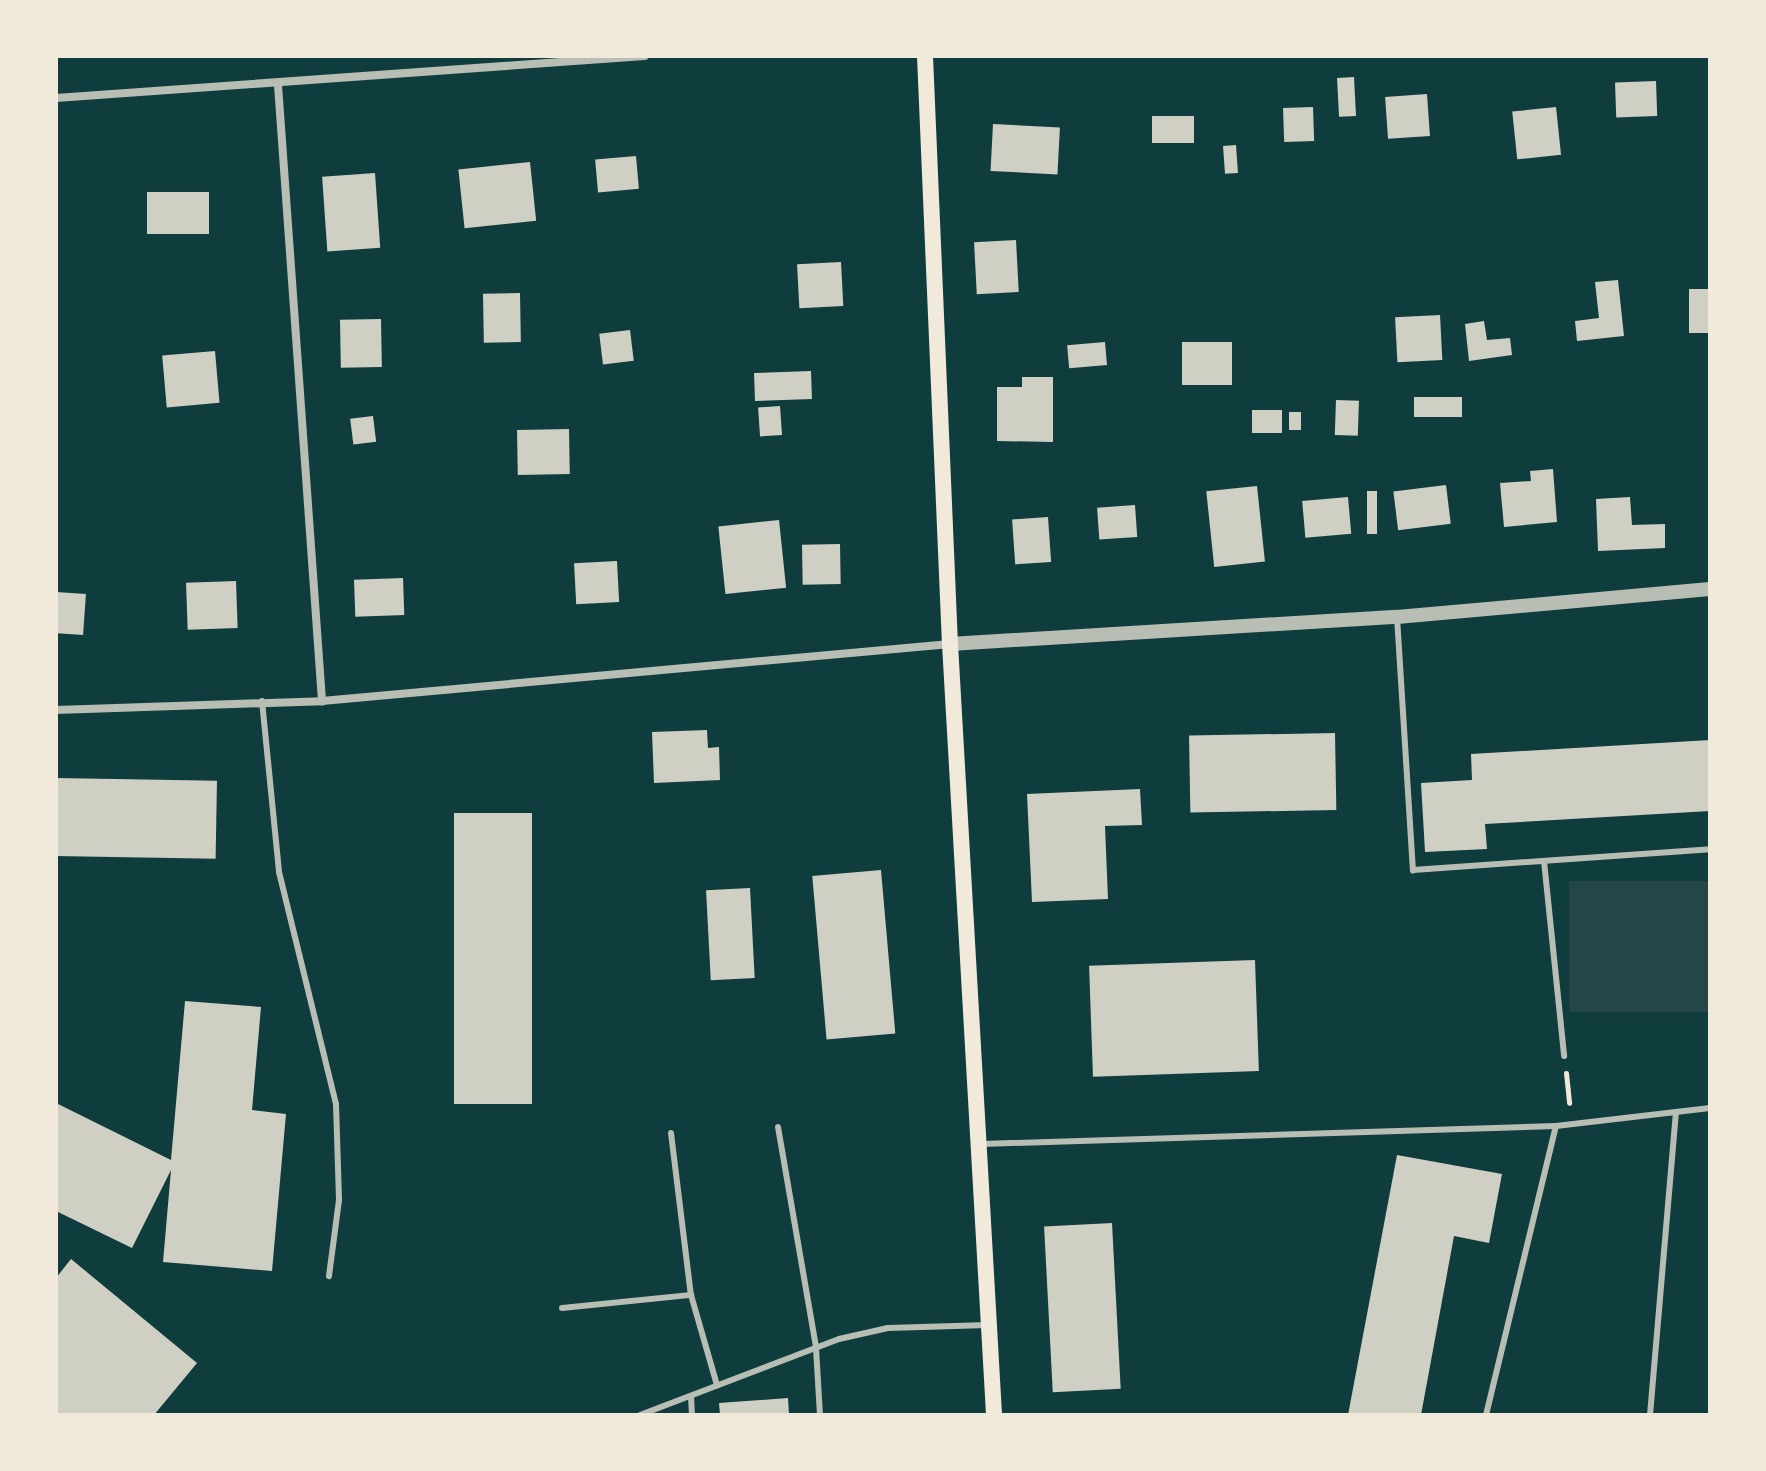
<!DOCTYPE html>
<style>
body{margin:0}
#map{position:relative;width:1766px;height:1471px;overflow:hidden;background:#0f3d3e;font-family:Montserrat,sans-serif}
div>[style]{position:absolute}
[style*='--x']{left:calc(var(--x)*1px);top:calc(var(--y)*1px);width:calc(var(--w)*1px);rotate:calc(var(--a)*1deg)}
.green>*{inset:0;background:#244646;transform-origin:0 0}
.building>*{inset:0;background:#cfcfc3;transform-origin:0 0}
.path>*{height:5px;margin:-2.5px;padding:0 2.5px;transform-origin:2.5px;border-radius:2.5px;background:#f1e9da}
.service>*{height:6px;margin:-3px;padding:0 3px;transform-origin:3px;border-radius:3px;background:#b8beb3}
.minor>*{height:8px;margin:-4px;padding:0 4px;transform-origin:4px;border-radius:4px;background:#b8beb3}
.tertiary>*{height:14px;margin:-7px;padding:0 7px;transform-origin:7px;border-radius:7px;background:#b8beb3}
.secondary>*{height:16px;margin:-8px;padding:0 8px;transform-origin:8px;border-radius:8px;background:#f1e9da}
span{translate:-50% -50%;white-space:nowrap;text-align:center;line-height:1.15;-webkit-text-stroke:8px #f1e9da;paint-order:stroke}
.frame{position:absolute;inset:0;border:58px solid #f1e9da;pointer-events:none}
</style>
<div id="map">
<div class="green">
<div style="left:1710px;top:881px;width:131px;height:141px;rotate:90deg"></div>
</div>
<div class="building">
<div style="left:1354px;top:77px;width:39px;height:17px;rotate:87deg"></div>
<div style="left:1656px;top:81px;width:35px;height:41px;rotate:88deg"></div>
<div style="left:1427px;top:94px;width:42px;height:42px;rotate:86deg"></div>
<div style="left:1313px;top:107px;width:34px;height:30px;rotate:88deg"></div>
<div style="left:1556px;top:107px;width:48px;height:44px;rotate:84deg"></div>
<div style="left:1152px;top:116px;width:42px;height:27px"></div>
<div style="left:993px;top:124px;width:67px;height:47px;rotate:3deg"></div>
<div style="left:1236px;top:145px;width:28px;height:13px;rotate:86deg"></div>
<div style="left:636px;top:156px;width:33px;height:41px;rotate:85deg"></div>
<div style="left:530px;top:162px;width:59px;height:72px;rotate:84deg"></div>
<div style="left:375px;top:173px;width:75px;height:53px;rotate:86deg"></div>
<div style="left:147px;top:192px;width:62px;height:42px"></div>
<div style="left:1016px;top:240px;width:52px;height:42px;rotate:87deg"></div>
<div style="left:841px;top:262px;width:44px;height:44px;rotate:87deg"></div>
<div style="clip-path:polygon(1618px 280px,1624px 336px,1577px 341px,1575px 321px,1599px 318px,1595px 282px)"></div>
<div style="left:1710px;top:289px;width:44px;height:21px;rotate:90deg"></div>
<div style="left:520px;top:293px;width:49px;height:37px;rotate:89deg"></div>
<div style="left:1440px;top:315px;width:45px;height:45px;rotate:87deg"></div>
<div style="left:381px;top:319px;width:48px;height:41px;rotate:89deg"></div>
<div style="clip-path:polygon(1484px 321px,1487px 340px,1510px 338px,1512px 355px,1469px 361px,1465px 324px)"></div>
<div style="left:630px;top:330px;width:31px;height:31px;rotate:83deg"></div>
<div style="left:1105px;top:342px;width:23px;height:38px;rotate:85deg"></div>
<div style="left:1182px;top:342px;width:50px;height:43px"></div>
<div style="left:215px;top:351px;width:52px;height:53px;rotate:85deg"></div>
<div style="left:811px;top:371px;width:28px;height:57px;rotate:88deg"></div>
<div style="clip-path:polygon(1022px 377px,1053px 377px,1053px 442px,997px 441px,997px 387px,1022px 387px)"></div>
<div style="left:1462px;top:397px;width:20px;height:48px;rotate:90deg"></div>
<div style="left:1336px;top:400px;width:23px;height:35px;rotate:2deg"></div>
<div style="left:780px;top:406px;width:29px;height:22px;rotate:86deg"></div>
<div style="left:1252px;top:410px;width:30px;height:23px"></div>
<div style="left:1289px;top:412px;width:12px;height:18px"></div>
<div style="left:373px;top:416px;width:26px;height:23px;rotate:83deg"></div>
<div style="left:569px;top:429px;width:45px;height:52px;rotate:89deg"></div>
<div style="clip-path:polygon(1553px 469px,1557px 522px,1504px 527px,1500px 483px,1531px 481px,1530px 471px)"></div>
<div style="left:1446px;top:485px;width:39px;height:53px;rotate:83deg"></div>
<div style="left:1257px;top:486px;width:76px;height:51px;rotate:84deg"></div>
<div style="left:1367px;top:491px;width:10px;height:43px"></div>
<div style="left:1348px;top:497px;width:37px;height:46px;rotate:85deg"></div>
<div style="clip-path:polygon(1630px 497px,1632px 525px,1665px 524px,1665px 548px,1598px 551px,1596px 499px)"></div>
<div style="left:1135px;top:505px;width:32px;height:38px;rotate:86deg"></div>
<div style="left:1048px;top:517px;width:45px;height:36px;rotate:86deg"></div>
<div style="left:779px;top:520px;width:68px;height:61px;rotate:84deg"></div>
<div style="left:840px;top:544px;width:40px;height:38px;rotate:89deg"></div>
<div style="left:617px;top:561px;width:41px;height:43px;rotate:87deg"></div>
<div style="left:403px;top:578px;width:37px;height:49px;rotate:88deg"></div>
<div style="left:236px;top:581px;width:47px;height:50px;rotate:88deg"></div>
<div style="left:56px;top:592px;width:30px;height:41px;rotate:4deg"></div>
<div style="clip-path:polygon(707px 730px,708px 748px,719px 747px,720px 780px,654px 783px,652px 732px)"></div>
<div style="left:1335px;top:733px;width:77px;height:146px;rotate:89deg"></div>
<div style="clip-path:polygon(1710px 740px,1710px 811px,1485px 824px,1487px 849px,1425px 852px,1421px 783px,1472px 780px,1471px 754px)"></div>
<div style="left:56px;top:778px;width:161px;height:78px;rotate:1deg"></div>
<div style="clip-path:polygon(1140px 789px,1142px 825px,1105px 826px,1108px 899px,1032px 902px,1027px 794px)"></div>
<div style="left:454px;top:813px;width:78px;height:291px"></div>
<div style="left:881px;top:870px;width:164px;height:69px;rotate:85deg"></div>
<div style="left:750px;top:888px;width:90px;height:44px;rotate:87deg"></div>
<div style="left:1255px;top:960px;width:111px;height:166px;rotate:88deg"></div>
<div style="clip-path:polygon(185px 1001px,261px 1007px,252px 1110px,286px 1114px,272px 1271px,163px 1262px,171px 1170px,132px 1248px,56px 1211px,56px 1103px,171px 1160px)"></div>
<div style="clip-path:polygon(1397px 1155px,1502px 1174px,1489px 1243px,1454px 1236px,1421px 1415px,1348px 1415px)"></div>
<div style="left:1112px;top:1223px;width:166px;height:68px;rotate:87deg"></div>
<div style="clip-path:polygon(71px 1259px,197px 1363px,154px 1415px,56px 1415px,56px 1278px)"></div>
<div style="clip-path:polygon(788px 1398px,789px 1415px,720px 1415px,719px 1403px)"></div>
</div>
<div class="path">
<div style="--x:1566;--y:1073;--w:30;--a:84"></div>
</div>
<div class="service">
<div style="--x:1397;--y:617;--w:254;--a:86.4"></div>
<div style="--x:1413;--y:870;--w:298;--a:-4"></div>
<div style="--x:262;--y:701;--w:172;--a:84.3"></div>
<div style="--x:279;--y:872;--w:239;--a:76.2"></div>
<div style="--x:336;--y:1104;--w:96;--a:88.2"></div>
<div style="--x:339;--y:1200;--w:77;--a:97.5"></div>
<div style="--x:1544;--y:861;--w:196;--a:84.1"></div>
<div style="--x:778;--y:1127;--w:224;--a:80.2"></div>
<div style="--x:816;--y:1348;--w:67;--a:86.6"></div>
<div style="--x:671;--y:1133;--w:163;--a:83"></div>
<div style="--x:691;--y:1295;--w:94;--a:73.9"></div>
<div style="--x:982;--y:1144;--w:574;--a:-1.8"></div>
<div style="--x:1556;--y:1126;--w:155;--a:-6.7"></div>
<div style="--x:562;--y:1308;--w:130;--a:-5.8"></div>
<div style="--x:691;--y:1396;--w:19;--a:87"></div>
<div style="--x:640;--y:1415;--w:213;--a:-20.9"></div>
<div style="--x:839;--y:1339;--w:50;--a:-12.7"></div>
<div style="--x:888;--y:1328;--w:100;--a:-1.7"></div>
<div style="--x:1486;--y:1415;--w:297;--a:-76.4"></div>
<div style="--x:1650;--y:1415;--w:304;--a:-85.1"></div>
</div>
<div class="minor">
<div style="--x:278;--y:85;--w:618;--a:85.91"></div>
<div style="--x:56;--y:98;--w:590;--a:-4.08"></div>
<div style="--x:56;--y:710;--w:266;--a:-1.9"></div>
<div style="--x:322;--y:701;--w:631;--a:-5.19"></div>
</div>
<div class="tertiary">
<div style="--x:950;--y:644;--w:448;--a:-3.5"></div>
<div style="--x:1397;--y:617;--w:314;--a:-5.1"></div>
</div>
<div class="secondary">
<div style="--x:925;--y:56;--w:589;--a:87.57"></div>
<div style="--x:950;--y:644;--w:772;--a:86.73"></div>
</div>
<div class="frame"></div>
</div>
